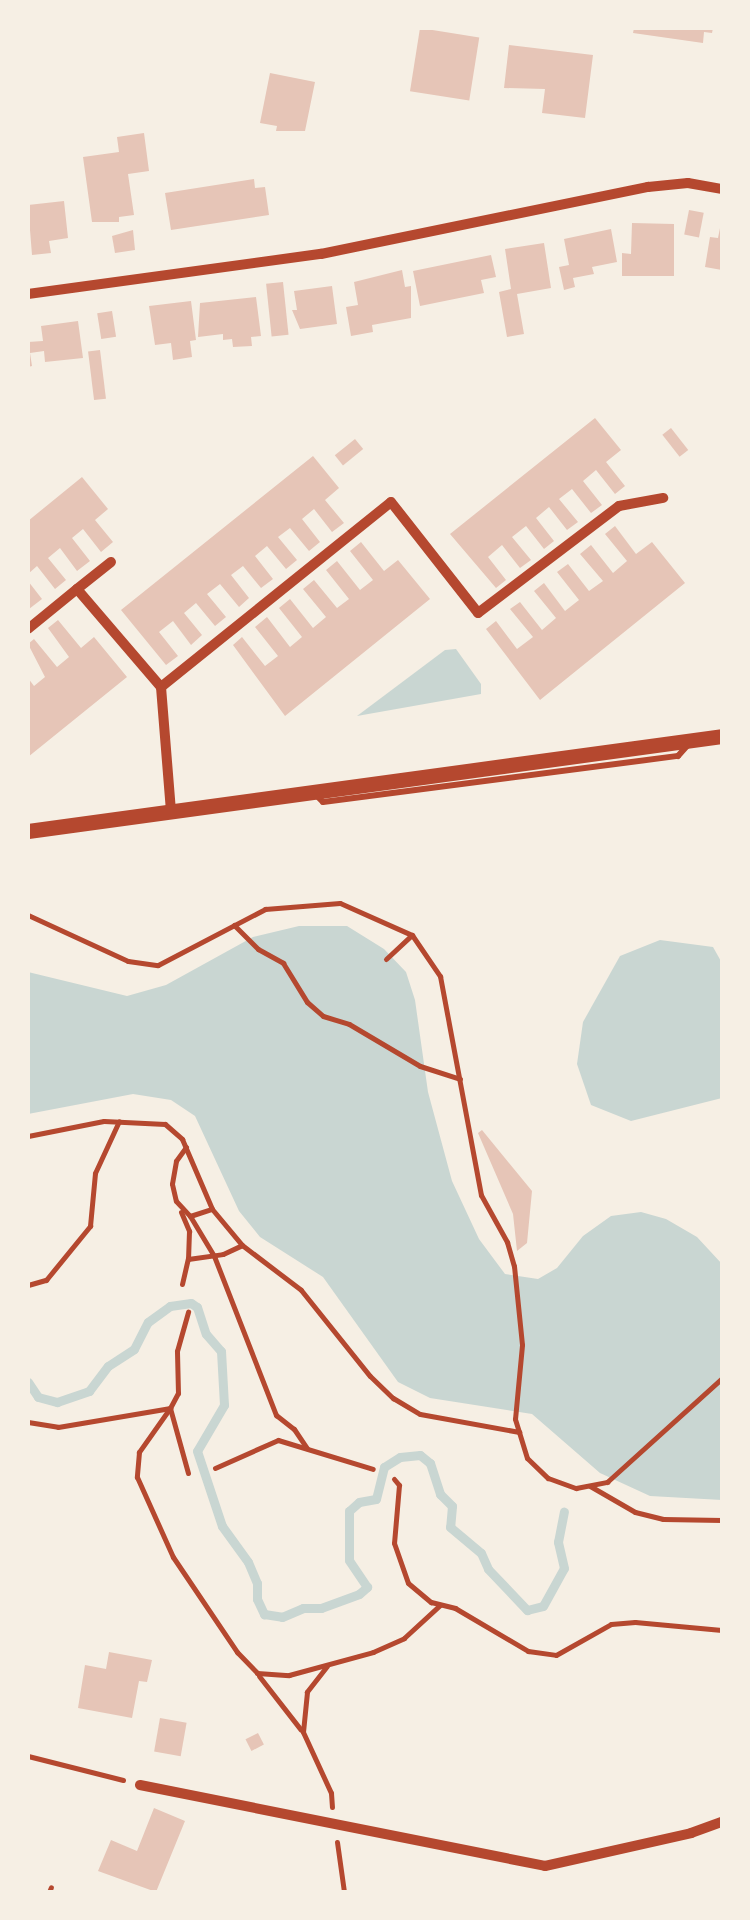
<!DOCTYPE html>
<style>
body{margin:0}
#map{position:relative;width:750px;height:1920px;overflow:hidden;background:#f6efe4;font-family:Manrope,sans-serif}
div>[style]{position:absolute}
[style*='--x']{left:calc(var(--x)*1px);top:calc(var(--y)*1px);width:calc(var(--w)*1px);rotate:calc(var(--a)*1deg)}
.water>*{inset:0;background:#c9d6d2}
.stream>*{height:9px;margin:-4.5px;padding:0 4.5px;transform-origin:4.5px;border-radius:4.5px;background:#c9d6d2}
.building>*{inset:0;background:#e6c5b7;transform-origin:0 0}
.path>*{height:5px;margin:-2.5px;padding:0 2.5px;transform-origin:2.5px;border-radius:2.5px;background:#b5482f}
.service>*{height:6px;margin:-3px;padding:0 3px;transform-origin:3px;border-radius:3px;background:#b5482f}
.minor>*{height:10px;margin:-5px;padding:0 5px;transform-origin:5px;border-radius:5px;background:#b5482f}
.tertiary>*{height:15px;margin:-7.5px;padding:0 7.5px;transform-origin:7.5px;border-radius:7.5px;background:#b5482f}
span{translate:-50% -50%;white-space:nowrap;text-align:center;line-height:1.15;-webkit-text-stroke:10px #f6efe4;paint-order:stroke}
.frame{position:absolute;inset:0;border:30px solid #f6efe4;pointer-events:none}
</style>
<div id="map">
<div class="water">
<div style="clip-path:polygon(456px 649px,481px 684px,481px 694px,357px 716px,445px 650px)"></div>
<div style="clip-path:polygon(299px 926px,347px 926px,384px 949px,406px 972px,415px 1000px,428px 1092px,452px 1181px,479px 1239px,505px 1274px,538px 1279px,557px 1268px,583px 1236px,611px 1216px,641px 1212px,666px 1219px,697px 1237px,722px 1264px,722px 1500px,650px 1496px,600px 1473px,532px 1414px,430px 1398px,398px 1382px,323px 1277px,260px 1237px,239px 1211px,195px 1116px,171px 1100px,133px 1094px,28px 1114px,28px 972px,127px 996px,166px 985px,253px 937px)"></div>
<div style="clip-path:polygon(660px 940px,713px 947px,722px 963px,722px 1098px,631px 1121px,591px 1105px,577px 1064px,583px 1022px,620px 956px)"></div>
</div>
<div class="stream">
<div style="--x:28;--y:1382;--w:18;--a:56"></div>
<div style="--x:38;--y:1397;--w:20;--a:15"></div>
<div style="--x:57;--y:1402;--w:34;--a:-19"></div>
<div style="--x:89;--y:1391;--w:31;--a:-53"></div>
<div style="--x:108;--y:1366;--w:31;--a:-33"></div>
<div style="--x:134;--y:1349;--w:30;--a:-63"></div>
<div style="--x:148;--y:1322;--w:27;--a:-36"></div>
<div style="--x:170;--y:1306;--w:21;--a:-8"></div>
<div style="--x:191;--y:1303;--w:7;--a:34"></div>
<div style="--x:197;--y:1307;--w:28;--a:72"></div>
<div style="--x:206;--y:1334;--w:23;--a:49"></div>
<div style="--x:221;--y:1351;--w:54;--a:86.8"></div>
<div style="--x:224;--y:1405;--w:53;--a:120.4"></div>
<div style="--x:197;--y:1451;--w:79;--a:71.6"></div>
<div style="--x:222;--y:1526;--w:44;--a:54.2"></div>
<div style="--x:248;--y:1562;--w:23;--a:67"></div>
<div style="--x:257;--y:1583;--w:16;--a:90"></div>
<div style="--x:257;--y:1599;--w:17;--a:65"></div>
<div style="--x:264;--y:1614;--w:18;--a:9"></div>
<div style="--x:282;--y:1617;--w:23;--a:-23"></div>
<div style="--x:303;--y:1608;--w:18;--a:0"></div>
<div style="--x:321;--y:1608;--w:40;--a:-20.2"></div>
<div style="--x:359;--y:1594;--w:11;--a:-41"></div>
<div style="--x:367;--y:1587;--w:32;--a:-124"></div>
<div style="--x:349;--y:1560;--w:49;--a:-90"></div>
<div style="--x:349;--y:1511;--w:13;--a:-42"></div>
<div style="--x:359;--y:1502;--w:17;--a:-10"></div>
<div style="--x:376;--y:1499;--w:33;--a:-76"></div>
<div style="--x:384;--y:1467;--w:19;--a:-32"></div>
<div style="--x:400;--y:1457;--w:20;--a:-6"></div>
<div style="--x:420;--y:1455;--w:13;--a:39"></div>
<div style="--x:430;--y:1463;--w:33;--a:72"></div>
<div style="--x:440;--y:1494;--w:17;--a:45"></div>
<div style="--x:452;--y:1506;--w:21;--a:95"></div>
<div style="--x:450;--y:1527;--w:40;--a:40"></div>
<div style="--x:481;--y:1553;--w:17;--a:66"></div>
<div style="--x:488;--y:1569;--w:57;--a:46.4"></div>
<div style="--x:527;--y:1610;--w:16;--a:-14"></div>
<div style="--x:543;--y:1606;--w:43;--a:-61.1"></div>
<div style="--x:564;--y:1568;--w:27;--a:-103"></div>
<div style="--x:558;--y:1542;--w:31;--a:-79"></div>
</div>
<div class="building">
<div style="left:420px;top:28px;width:60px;height:64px;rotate:9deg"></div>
<div style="clip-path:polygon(634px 28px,713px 28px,712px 33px,704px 32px,703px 43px,633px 33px)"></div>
<div style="clip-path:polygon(509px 45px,593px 55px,585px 118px,542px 113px,545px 89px,504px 88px)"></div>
<div style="clip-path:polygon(270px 73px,315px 82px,305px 131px,276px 131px,277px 126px,260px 123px)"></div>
<div style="clip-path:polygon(144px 133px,149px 171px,128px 174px,134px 215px,119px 217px,119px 222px,92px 222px,83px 157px,119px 152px,117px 137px)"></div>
<div style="clip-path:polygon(254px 179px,255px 188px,265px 187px,269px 215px,171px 230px,165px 193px)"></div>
<div style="clip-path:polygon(64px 201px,68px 238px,49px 241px,51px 253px,32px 255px,28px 205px)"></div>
<div style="left:689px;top:210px;width:15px;height:25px;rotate:11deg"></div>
<div style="clip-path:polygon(632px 223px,674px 224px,674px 276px,622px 276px,622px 253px,631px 254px)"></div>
<div style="clip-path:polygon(721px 223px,722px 223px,722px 270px,705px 267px,710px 237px,718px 238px)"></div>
<div style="clip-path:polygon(611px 229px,617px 262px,592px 267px,594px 274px,573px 278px,575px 287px,564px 290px,559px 267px,569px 265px,564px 239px)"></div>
<div style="clip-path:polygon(133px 230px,135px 250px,115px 253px,112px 236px)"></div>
<div style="clip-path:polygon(544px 243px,551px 288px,517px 294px,524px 334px,507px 337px,499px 292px,511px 289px,505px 249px)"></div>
<div style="clip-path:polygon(491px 255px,496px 277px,481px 280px,484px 293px,420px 306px,413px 271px)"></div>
<div style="clip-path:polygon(402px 270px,405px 287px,411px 286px,411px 318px,372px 325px,373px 332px,351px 336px,346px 307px,358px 305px,354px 282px)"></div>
<div style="left:283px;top:282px;width:53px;height:17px;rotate:84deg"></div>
<div style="clip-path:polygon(332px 286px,337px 324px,300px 329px,292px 310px,297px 310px,294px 291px)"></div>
<div style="clip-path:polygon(256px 297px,261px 336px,251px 337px,252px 346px,233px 347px,232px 339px,223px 340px,223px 334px,198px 337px,200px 303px)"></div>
<div style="clip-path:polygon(191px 301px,196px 340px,190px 341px,192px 357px,173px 360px,171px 343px,155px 345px,149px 306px)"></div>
<div style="left:112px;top:311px;width:26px;height:15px;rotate:81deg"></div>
<div style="clip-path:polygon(78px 321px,83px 358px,45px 362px,44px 351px,30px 353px,32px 366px,28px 367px,28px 342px,43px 341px,41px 326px)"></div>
<div style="left:100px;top:350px;width:49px;height:12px;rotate:83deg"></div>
<div style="clip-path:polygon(595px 418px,621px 450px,606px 462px,625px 486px,615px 494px,596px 470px,583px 481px,602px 505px,591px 513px,572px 489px,559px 499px,578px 522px,567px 530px,549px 507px,536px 518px,554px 541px,544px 549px,526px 526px,512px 537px,531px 560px,520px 568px,502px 545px,488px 557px,506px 580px,496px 588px,450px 534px)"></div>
<div style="left:671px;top:428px;width:28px;height:11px;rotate:52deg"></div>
<div style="left:355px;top:439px;width:13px;height:26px;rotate:51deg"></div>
<div style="clip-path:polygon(313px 456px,339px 488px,325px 500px,344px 523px,332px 532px,314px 509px,302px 519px,320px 542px,309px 551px,290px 528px,278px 537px,297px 560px,286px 569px,267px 546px,255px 556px,273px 579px,261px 588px,243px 566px,231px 575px,249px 598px,239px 607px,220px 584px,207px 594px,226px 617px,215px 626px,196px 603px,184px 613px,202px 635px,191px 645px,173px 621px,159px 632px,178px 656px,166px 665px,121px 610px)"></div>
<div style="clip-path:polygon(82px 477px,108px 509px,95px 520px,113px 542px,101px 552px,83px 529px,72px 538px,90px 561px,77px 571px,60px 548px,48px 558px,66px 580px,55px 589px,37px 566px,28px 574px,28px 521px)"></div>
<div style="clip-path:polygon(615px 526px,636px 554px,652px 542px,685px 583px,540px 700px,486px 629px,496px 621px,517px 649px,533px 637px,510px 609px,520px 602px,542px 630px,556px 618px,534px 591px,544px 583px,565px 611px,579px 600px,557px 572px,568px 564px,589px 591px,603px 581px,580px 554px,591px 545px,613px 573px,627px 561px,605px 534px)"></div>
<div style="clip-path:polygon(361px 542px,384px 571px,398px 560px,430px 599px,285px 716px,233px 645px,242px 637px,265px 666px,278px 656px,255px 627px,267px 617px,290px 647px,302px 637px,279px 608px,290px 599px,313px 628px,326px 617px,303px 589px,314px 580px,337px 608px,349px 599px,326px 570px,337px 561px,360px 590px,373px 580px,350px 551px)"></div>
<div style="clip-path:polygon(28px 581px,42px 599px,29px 609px,28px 606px)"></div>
<div style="clip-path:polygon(58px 620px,81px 648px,94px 637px,127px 677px,28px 757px,28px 678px,34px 686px,45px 677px,28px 644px,34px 639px,57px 667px,69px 657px,48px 628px)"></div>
<div style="clip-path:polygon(482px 1130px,532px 1191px,527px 1243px,517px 1251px,513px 1214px,478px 1133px)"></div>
<div style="clip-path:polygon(109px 1652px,152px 1660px,147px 1682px,139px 1681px,132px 1718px,78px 1708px,85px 1665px,106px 1669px)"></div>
<div style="left:160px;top:1718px;width:27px;height:34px;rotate:10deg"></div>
<div style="left:258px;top:1733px;width:13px;height:14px;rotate:63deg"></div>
<div style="clip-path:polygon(154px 1808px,185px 1821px,156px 1892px,98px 1871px,111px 1840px,137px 1851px)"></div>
</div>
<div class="path">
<div style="--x:28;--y:915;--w:110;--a:24.7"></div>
<div style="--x:128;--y:961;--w:30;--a:8"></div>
<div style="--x:158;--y:965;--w:121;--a:-27.6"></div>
<div style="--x:265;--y:909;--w:75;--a:-4.6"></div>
<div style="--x:340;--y:903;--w:79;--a:24"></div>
<div style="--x:412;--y:935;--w:50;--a:55.7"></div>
<div style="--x:440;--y:976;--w:223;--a:79.4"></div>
<div style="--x:481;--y:1195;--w:54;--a:61"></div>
<div style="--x:507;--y:1242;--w:25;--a:74"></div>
<div style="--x:514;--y:1266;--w:79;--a:84.2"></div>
<div style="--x:522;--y:1345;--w:74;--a:95.4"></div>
<div style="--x:515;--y:1419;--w:41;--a:72.9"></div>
<div style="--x:527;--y:1458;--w:29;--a:44"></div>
<div style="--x:548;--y:1478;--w:30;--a:20"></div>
<div style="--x:576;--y:1488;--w:32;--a:-11"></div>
<div style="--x:607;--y:1482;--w:155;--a:-42.1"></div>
<div style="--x:234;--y:925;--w:34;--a:45"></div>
<div style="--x:258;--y:949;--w:29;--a:29"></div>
<div style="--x:283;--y:963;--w:46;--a:58.4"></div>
<div style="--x:307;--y:1002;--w:21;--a:41"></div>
<div style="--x:323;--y:1016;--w:27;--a:17"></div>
<div style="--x:349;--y:1024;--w:82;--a:30.6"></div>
<div style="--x:420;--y:1066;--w:42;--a:18"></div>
<div style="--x:386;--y:959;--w:35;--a:-43"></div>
<div style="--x:28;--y:1136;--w:77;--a:-11.2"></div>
<div style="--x:104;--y:1121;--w:61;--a:2.8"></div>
<div style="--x:165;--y:1124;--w:23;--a:41"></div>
<div style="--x:182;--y:1139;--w:76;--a:66.8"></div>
<div style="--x:212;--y:1209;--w:47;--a:50.2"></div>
<div style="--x:242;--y:1245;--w:74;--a:37.3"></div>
<div style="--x:301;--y:1290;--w:110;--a:51.3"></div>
<div style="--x:370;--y:1376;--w:32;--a:44"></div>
<div style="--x:393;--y:1398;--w:31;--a:31"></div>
<div style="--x:420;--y:1414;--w:101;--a:10.3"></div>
<div style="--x:186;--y:1147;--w:17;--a:126"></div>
<div style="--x:176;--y:1161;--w:23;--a:100"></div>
<div style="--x:172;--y:1184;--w:17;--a:77"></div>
<div style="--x:176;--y:1201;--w:21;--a:47"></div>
<div style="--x:190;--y:1216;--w:23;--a:-18"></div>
<div style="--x:181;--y:1212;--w:21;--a:67"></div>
<div style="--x:189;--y:1231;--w:28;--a:92"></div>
<div style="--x:190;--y:1216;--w:47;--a:59"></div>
<div style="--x:214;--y:1256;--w:171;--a:68.7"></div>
<div style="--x:276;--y:1415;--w:23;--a:38"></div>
<div style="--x:294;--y:1429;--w:23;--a:56"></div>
<div style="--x:182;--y:1284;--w:26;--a:-77"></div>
<div style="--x:188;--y:1259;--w:35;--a:-8"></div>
<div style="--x:223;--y:1254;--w:21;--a:-25"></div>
<div style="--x:28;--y:1285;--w:19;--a:-16"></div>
<div style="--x:46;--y:1280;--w:70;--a:-50.8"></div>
<div style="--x:90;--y:1226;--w:53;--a:-84.6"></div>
<div style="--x:95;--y:1173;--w:57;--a:-65.2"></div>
<div style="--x:28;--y:1422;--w:30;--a:9"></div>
<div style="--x:58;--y:1427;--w:114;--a:-9.6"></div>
<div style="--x:170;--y:1408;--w:54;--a:125.2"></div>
<div style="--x:139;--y:1452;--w:25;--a:95"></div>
<div style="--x:137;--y:1477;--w:88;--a:65.8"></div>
<div style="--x:173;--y:1557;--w:115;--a:56"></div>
<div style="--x:237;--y:1652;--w:29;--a:46"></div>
<div style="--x:257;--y:1673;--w:32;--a:4"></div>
<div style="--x:289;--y:1675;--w:87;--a:-15.3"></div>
<div style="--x:373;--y:1652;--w:34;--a:-24"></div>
<div style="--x:404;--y:1638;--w:49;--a:-42.5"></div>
<div style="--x:215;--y:1468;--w:69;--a:-24"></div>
<div style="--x:278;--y:1440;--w:99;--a:17"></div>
<div style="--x:188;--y:1473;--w:67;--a:-105.5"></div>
<div style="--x:170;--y:1408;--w:17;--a:-62"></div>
<div style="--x:178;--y:1393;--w:42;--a:-91.4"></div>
<div style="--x:177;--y:1351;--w:41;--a:-74.2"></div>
<div style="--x:394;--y:1479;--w:8;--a:50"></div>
<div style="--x:399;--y:1485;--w:58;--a:94.9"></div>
<div style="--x:394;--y:1543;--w:42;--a:70.7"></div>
<div style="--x:408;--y:1583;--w:30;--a:40"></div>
<div style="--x:431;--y:1602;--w:25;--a:14"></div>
<div style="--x:455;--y:1608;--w:85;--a:30.5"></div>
<div style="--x:528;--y:1651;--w:28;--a:8"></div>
<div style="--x:556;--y:1655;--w:63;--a:-29.4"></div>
<div style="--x:611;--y:1624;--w:24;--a:-5"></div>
<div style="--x:635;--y:1622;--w:87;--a:5.3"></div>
<div style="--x:590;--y:1486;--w:52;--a:30"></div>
<div style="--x:635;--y:1512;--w:29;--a:14"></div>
<div style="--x:663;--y:1519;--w:59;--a:1"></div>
<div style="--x:327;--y:1666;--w:33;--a:128"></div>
<div style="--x:307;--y:1692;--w:40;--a:95.7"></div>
<div style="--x:303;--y:1732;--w:67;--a:65.3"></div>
<div style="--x:331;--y:1793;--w:14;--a:86"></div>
<div style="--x:259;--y:1676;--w:68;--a:52.1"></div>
<div style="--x:28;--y:1756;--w:98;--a:14.2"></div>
<div style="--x:337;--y:1842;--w:50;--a:82"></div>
<div style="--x:49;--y:1892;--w:5;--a:-68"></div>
</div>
<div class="service">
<div style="--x:317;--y:796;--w:8;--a:45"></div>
<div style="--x:323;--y:802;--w:358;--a:-7.4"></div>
<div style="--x:678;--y:756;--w:15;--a:-48"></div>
</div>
<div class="minor">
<div style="--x:28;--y:294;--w:296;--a:-7.8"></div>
<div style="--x:321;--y:254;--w:334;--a:-11.6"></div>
<div style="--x:648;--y:187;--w:40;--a:-5.7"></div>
<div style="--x:688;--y:183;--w:35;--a:10"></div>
<div style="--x:111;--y:562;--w:43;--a:141.5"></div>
<div style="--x:77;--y:589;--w:129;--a:49.4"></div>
<div style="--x:161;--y:687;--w:123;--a:85.4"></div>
<div style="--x:28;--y:629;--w:63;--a:-39.2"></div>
<div style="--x:161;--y:687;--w:295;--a:-38.8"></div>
<div style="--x:391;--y:502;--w:141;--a:51.9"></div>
<div style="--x:478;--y:613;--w:177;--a:-37.2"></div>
<div style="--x:619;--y:506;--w:45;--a:-10.3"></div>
<div style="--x:140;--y:1785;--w:413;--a:11.3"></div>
<div style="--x:545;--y:1866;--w:150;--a:-12.7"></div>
<div style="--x:691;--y:1833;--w:33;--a:-20"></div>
</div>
<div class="tertiary">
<div style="--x:28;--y:831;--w:700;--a:-7.79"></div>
</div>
<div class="frame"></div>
</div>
